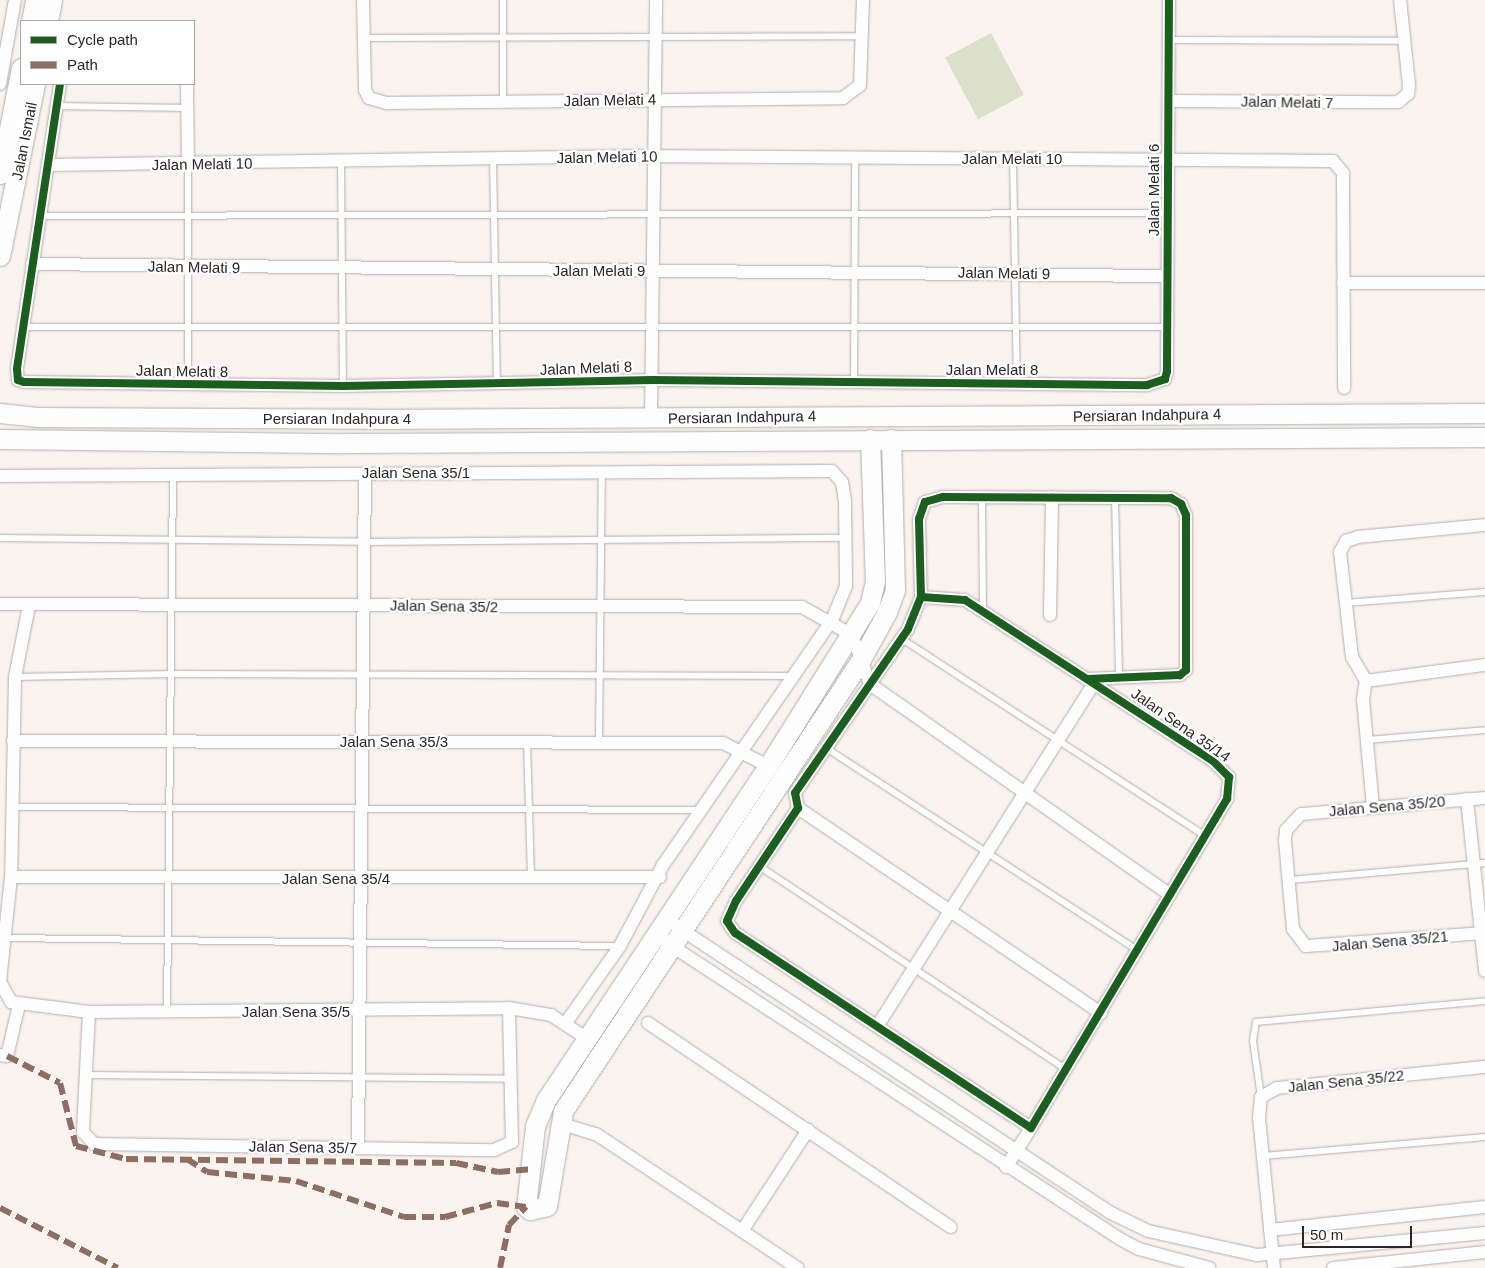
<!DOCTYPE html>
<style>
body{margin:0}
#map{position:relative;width:1485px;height:1268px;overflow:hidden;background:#faf3f0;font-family:Helvetica,sans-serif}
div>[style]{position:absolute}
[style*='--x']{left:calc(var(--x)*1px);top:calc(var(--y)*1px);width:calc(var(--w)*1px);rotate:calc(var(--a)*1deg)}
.green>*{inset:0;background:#dce0cb;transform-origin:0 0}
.roads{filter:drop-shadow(0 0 1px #b4afac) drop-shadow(0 0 1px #b4afac)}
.lane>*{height:6px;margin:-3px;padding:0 3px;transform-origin:3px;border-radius:3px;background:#fefdfd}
.street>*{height:12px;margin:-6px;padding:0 6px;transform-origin:6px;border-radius:6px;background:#fefdfd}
.secondary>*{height:19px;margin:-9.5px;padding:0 9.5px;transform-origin:9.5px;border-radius:9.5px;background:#fefdfd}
.quiet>*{height:6px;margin-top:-3px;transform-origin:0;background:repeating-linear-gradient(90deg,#8d6e63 0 12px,transparent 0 18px)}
.cycleway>*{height:8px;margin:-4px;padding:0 4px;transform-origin:4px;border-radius:4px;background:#1b5e20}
span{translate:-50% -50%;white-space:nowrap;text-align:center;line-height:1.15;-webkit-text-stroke:4.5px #fff;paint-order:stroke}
.street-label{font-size:15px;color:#2b2624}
.legend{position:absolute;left:20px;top:20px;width:175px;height:65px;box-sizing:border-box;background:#fff;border:1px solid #aaa8a7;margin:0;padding:6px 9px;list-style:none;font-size:15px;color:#2b2624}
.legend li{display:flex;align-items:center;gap:10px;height:25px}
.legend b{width:25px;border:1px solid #aaa8a7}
.scale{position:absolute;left:1302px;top:1226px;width:110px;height:22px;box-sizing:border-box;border:2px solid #2b2624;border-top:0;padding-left:6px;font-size:15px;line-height:18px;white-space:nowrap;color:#2b2624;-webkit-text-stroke:4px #fff;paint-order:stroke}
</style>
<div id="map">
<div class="green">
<div style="left:991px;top:33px;width:70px;height:52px;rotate:62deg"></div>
</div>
<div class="roads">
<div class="lane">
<div style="--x:503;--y:0;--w:102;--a:90"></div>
<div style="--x:364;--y:38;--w:498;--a:-0.2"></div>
<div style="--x:1169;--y:40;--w:235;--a:0.2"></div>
<div style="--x:57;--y:106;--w:130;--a:0.9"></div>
<div style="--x:493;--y:158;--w:226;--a:89"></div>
<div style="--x:1013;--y:159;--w:225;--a:89"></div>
<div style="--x:341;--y:161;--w:225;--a:89.5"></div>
<div style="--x:39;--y:216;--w:1128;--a:-0.15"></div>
<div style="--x:23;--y:327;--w:1144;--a:0"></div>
<div style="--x:854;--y:383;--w:225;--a:-89.7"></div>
<div style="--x:188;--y:385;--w:221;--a:-90"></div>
<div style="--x:982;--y:497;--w:114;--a:89.5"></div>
<div style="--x:1115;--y:498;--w:179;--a:88.7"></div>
<div style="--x:0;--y:538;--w:364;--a:0.6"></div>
<div style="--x:364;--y:542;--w:481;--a:-0.5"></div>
<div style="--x:1345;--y:603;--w:140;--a:-4.5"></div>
<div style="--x:902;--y:639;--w:361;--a:33"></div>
<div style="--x:15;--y:677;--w:157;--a:-1.1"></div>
<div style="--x:172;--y:674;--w:621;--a:0.18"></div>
<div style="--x:1367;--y:740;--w:118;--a:-4.8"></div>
<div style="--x:527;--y:742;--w:135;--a:88.3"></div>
<div style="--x:599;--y:742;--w:270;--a:-89.4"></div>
<div style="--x:826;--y:748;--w:371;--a:33"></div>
<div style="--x:12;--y:807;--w:690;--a:0.25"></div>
<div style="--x:759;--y:866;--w:369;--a:33.5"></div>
<div style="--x:1290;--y:880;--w:196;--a:-5"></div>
<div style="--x:6;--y:938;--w:614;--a:0.75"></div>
<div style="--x:167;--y:1012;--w:538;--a:-89.36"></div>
<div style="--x:86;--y:1075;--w:425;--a:0.5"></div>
<div style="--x:1261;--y:1097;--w:57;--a:-98.1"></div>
<div style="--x:1253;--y:1041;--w:19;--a:-81"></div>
<div style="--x:1256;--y:1022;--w:230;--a:-5.2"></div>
<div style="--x:1263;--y:1156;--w:223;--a:-4.9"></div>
</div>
<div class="street">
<div style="--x:363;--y:0;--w:90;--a:88.7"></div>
<div style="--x:365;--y:90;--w:9;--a:63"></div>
<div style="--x:369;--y:98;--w:19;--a:16"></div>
<div style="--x:387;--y:103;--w:456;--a:-0.6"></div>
<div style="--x:843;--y:98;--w:21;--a:-37"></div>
<div style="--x:860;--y:85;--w:85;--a:-88"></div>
<div style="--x:0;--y:84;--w:85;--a:-79.9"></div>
<div style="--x:60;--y:84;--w:288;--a:98.6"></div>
<div style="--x:17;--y:369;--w:11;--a:85"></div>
<div style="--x:18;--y:380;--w:6;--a:18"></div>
<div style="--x:24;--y:382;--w:319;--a:0.7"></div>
<div style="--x:343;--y:386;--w:310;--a:-1.1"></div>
<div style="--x:653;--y:380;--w:494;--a:0.6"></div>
<div style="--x:1147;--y:385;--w:19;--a:-18"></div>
<div style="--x:1165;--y:379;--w:8;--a:-76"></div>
<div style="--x:1167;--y:371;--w:371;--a:-89.7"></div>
<div style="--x:187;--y:84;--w:80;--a:89.3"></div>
<div style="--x:1169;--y:101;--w:229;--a:0.3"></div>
<div style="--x:1398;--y:102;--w:13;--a:-39"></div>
<div style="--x:1408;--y:94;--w:9;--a:-84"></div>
<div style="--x:1409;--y:85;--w:85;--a:-96"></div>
<div style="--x:48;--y:165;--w:591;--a:-0.87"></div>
<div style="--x:639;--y:156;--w:694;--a:0.41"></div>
<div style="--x:1333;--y:161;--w:16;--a:50"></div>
<div style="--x:1343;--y:173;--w:215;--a:89.7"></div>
<div style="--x:32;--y:264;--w:1135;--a:0.61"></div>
<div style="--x:1343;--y:283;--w:142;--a:0"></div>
<div style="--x:651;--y:418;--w:418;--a:-89.3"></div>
<div style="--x:0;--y:476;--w:832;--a:-0.34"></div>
<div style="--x:832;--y:471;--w:15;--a:48"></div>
<div style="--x:842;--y:482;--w:19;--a:81"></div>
<div style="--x:845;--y:501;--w:85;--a:89.3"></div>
<div style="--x:846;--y:586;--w:37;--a:112"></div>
<div style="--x:832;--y:620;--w:298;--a:124.6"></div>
<div style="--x:663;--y:865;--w:92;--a:118"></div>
<div style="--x:620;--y:946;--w:95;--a:125.2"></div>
<div style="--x:921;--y:597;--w:44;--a:3.9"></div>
<div style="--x:965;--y:600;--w:296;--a:33"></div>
<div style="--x:1213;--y:761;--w:23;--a:45"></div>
<div style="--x:1229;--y:777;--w:22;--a:95"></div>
<div style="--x:1227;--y:799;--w:383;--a:120.8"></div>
<div style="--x:1031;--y:1128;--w:354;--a:-146.6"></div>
<div style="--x:735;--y:933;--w:14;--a:-124"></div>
<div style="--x:727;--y:921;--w:22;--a:-66"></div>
<div style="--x:736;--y:901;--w:112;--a:-56.3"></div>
<div style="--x:798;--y:808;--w:15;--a:-101"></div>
<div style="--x:795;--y:793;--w:199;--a:-55.4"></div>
<div style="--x:908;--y:629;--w:35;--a:-68"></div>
<div style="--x:921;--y:597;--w:78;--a:-91.5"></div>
<div style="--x:919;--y:519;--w:18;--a:-71"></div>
<div style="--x:925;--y:502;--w:19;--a:-16"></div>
<div style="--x:943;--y:497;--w:228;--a:0.3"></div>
<div style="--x:1171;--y:498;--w:12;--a:31"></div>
<div style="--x:1181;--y:504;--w:12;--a:66"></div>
<div style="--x:1186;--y:515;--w:155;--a:90"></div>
<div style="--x:1186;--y:670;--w:8;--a:140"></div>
<div style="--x:1180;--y:675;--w:93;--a:177.5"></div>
<div style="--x:0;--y:604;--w:802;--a:0.21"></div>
<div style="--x:802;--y:607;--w:57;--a:29.2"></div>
<div style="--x:852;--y:635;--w:52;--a:69.8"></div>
<div style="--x:870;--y:684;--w:365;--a:35.1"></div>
<div style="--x:29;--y:606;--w:72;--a:101.2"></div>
<div style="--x:15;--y:677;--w:200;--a:91.1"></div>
<div style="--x:11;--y:877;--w:106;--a:96"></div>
<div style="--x:0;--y:982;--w:23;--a:61"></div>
<div style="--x:11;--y:1002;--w:79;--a:7.3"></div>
<div style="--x:89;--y:1012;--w:420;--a:-0.5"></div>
<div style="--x:509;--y:1008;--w:43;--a:9.5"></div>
<div style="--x:551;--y:1015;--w:42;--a:33.3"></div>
<div style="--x:1050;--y:615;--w:118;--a:-89"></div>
<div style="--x:1366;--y:681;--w:120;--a:-7.7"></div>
<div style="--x:13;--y:741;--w:710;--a:0.16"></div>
<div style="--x:723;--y:743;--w:51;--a:27.1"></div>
<div style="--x:1485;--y:798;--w:185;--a:175"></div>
<div style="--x:1301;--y:814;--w:22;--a:133"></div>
<div style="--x:1286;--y:830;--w:11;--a:95"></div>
<div style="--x:1285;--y:841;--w:88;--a:84.8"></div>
<div style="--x:1293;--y:929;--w:21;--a:53"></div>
<div style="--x:1306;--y:946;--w:179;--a:-4.2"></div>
<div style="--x:1467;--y:799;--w:173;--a:84"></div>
<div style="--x:1373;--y:807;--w:108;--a:-95.3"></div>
<div style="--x:1363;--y:699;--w:18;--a:-81"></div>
<div style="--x:1366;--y:681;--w:28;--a:-120"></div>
<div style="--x:1352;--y:657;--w:106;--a:-96.5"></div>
<div style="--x:1340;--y:552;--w:13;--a:-61"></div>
<div style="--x:1346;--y:541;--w:13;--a:-18"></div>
<div style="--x:1358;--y:537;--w:128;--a:-5.4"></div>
<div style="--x:798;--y:808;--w:366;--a:34.1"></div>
<div style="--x:11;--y:877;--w:649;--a:0"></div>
<div style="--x:676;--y:926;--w:521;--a:33.42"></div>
<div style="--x:1111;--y:1213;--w:41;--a:25.9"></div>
<div style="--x:1148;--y:1231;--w:112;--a:12.4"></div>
<div style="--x:1257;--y:1255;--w:229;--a:-5.5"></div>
<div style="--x:655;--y:935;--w:556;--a:33.18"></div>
<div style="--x:1120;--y:1239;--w:21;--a:28"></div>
<div style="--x:1139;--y:1249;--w:73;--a:15.2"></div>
<div style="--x:89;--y:1012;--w:120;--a:92.9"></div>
<div style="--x:83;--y:1132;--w:16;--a:47"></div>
<div style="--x:94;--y:1144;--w:400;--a:0.9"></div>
<div style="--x:494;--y:1150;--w:20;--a:-24"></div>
<div style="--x:512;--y:1142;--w:134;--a:-91.3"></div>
<div style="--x:648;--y:1023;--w:365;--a:34"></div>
<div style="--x:878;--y:1025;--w:404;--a:-57.7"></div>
<div style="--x:0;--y:1055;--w:7;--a:8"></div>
<div style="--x:7;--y:1056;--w:52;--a:-76.8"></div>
<div style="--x:559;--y:1123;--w:39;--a:17"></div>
<div style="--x:596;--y:1134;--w:242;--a:33.6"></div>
<div style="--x:358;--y:1148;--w:675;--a:-89.41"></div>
<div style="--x:1006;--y:1167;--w:46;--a:-57.3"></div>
<div style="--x:1270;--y:1230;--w:216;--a:-6.1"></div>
<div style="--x:742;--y:1231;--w:121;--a:-56.8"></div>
<div style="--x:1274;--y:1268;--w:151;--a:-95.7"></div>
<div style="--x:1259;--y:1118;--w:21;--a:-85"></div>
<div style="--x:1261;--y:1097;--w:18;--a:-29"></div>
<div style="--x:1277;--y:1088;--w:209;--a:-5.8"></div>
<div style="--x:1333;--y:1268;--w:153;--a:-6"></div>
</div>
<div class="secondary">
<div style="--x:31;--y:21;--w:21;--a:-79"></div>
<div style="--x:48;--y:21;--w:21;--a:-79"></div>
<div style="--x:0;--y:174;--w:108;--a:-78.8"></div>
<div style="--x:0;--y:256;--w:176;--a:-78.5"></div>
<div style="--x:0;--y:413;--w:37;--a:6"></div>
<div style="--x:37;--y:417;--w:335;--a:0.3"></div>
<div style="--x:372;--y:419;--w:1113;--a:-0.31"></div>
<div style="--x:0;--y:439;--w:343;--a:0.7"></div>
<div style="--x:343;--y:443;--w:1142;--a:-0.3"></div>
<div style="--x:870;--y:439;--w:142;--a:88"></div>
<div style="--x:875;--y:581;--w:23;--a:103"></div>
<div style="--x:870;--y:603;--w:192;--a:122"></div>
<div style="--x:768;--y:766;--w:401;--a:123.6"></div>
<div style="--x:546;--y:1100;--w:28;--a:113"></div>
<div style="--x:535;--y:1126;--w:81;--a:96.3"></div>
<div style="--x:526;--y:1207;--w:5;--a:37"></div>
<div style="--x:530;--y:1210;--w:17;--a:-13"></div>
<div style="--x:547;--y:1206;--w:96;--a:-80.4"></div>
<div style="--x:563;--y:1111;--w:537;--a:-56.55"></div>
<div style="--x:859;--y:663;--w:58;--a:-61.2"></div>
<div style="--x:887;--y:612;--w:23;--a:-70"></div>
<div style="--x:895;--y:590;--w:151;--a:-91.5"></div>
</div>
</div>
<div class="quiet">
<div style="--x:7;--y:1056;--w:59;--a:27"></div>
<div style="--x:60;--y:1083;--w:65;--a:75.7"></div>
<div style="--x:76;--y:1146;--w:52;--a:14.6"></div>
<div style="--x:126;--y:1159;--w:330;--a:0.7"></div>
<div style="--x:456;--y:1163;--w:43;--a:12.1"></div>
<div style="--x:498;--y:1172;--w:32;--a:-5"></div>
<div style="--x:187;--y:1159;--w:24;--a:33"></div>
<div style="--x:207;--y:1172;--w:89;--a:5.8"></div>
<div style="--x:296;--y:1181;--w:114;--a:18.4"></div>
<div style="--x:404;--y:1217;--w:41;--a:0"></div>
<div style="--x:445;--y:1217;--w:54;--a:-15.1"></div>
<div style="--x:497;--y:1203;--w:29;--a:8"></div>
<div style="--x:0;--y:1208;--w:132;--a:27"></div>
<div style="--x:500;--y:1268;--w:44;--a:-78.2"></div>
<div style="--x:509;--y:1225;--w:25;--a:-47"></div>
</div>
<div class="cycleway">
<div style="--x:60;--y:84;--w:288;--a:98.6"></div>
<div style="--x:17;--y:369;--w:11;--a:85"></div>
<div style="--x:18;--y:380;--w:6;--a:18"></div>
<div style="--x:24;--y:382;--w:319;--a:0.7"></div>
<div style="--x:343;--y:386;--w:310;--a:-1.1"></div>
<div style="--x:653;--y:380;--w:494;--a:0.6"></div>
<div style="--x:1147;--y:385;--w:19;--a:-18"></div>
<div style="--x:1165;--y:379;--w:8;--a:-76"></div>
<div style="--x:1167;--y:371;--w:371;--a:-89.7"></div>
<div style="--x:921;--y:597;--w:44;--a:3.9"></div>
<div style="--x:965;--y:600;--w:296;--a:33"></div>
<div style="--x:1213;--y:761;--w:23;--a:45"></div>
<div style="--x:1229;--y:777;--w:22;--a:95"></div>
<div style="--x:1227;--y:799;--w:383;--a:120.8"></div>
<div style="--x:1031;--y:1128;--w:354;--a:-146.6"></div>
<div style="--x:735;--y:933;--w:14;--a:-124"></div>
<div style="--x:727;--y:921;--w:22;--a:-66"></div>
<div style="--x:736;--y:901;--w:112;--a:-56.3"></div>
<div style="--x:798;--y:808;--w:15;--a:-101"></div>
<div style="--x:795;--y:793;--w:199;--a:-55.4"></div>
<div style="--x:908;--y:629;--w:35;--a:-68"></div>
<div style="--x:921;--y:597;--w:78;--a:-91.5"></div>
<div style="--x:919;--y:519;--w:18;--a:-71"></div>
<div style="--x:925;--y:502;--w:19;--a:-16"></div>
<div style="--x:943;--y:497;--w:228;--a:0.3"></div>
<div style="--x:1171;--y:498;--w:12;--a:31"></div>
<div style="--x:1181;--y:504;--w:12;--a:66"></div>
<div style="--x:1186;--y:515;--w:155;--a:90"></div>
<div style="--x:1186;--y:670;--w:8;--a:140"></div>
<div style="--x:1180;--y:675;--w:93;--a:177.5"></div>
</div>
<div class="street-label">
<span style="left:610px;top:100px;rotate:-1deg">Jalan Melati 4</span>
<span style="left:1287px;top:102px;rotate:1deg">Jalan Melati 7</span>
<span style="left:24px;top:141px;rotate:-79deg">Jalan Ismail</span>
<span style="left:607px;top:157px;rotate:-1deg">Jalan Melati 10</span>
<span style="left:1012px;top:159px">Jalan Melati 10</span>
<span style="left:202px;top:164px;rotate:-1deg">Jalan Melati 10</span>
<span style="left:1154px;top:190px;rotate:-90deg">Jalan Melati 6</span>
<span style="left:194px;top:267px;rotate:1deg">Jalan Melati 9</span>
<span style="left:599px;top:271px">Jalan Melati 9</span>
<span style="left:1004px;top:273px;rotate:1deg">Jalan Melati 9</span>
<span style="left:586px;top:368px;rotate:-2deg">Jalan Melati 8</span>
<span style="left:992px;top:370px">Jalan Melati 8</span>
<span style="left:182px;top:371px;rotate:1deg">Jalan Melati 8</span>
<span style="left:1147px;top:415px;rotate:-1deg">Persiaran Indahpura 4</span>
<span style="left:742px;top:417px;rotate:-1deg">Persiaran Indahpura 4</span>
<span style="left:337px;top:419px">Persiaran Indahpura 4</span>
<span style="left:416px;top:473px">Jalan Sena 35/1</span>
<span style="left:444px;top:606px;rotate:1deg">Jalan Sena 35/2</span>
<span style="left:1181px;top:725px;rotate:35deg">Jalan Sena 35/14</span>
<span style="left:394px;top:742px">Jalan Sena 35/3</span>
<span style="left:1387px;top:806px;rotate:-5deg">Jalan Sena 35/20</span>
<span style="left:336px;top:879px">Jalan Sena 35/4</span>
<span style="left:1390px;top:941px;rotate:-5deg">Jalan Sena 35/21</span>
<span style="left:296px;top:1012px">Jalan Sena 35/5</span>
<span style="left:1346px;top:1081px;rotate:-6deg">Jalan Sena 35/22</span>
<span style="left:303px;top:1147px;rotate:1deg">Jalan Sena 35/7</span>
</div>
<ul class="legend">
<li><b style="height:6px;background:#1b5e20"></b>Cycle path</li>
<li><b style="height:6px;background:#8d6e63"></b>Path</li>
</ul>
<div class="scale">50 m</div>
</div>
